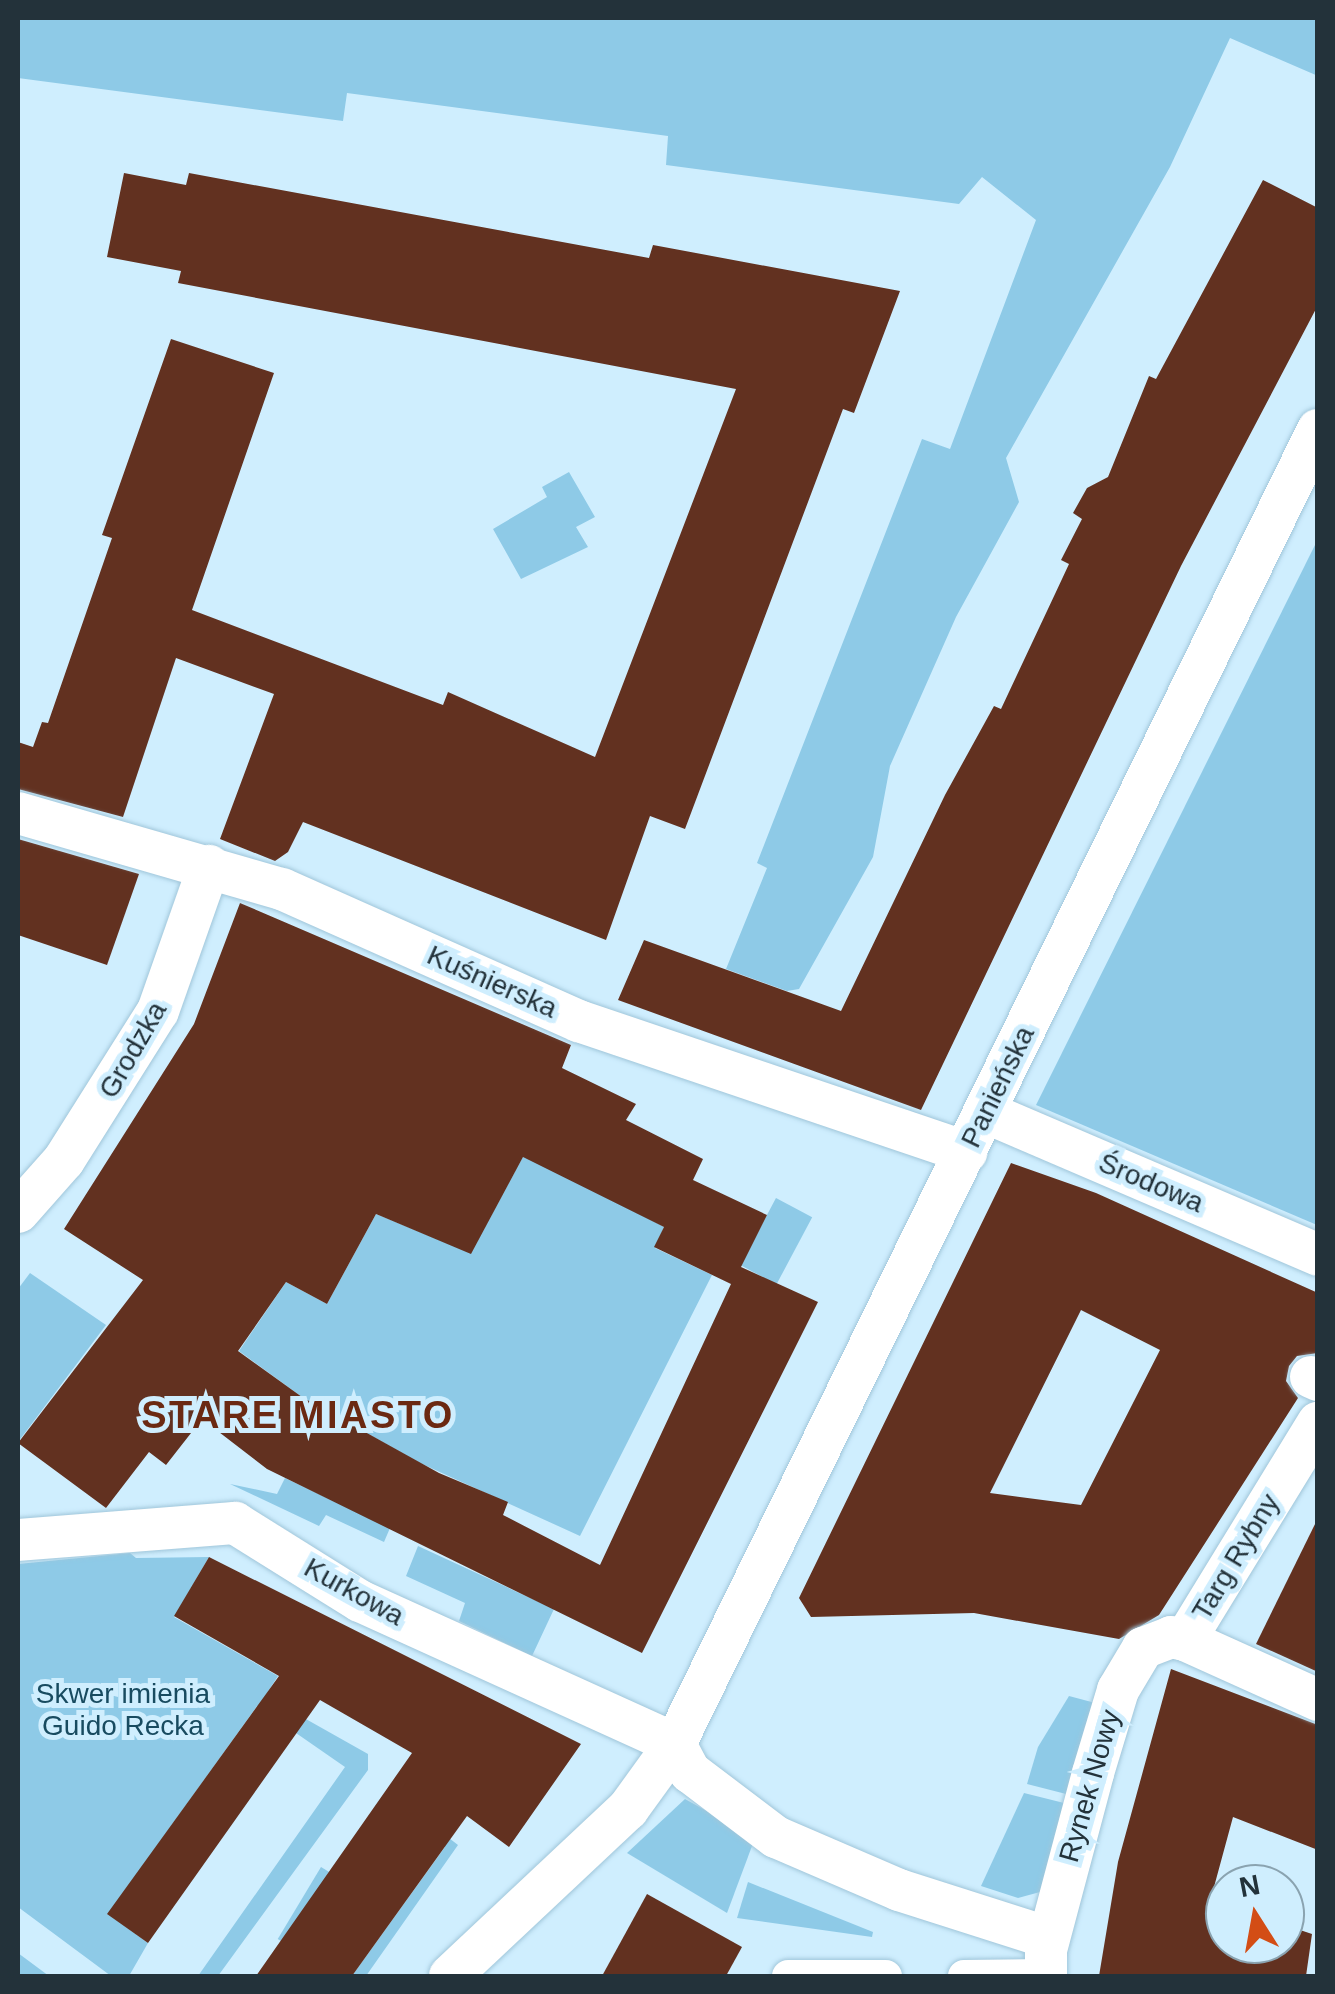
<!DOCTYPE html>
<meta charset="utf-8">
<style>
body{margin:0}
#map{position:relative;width:1335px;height:1994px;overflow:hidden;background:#cfeefe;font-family:Helvetica,sans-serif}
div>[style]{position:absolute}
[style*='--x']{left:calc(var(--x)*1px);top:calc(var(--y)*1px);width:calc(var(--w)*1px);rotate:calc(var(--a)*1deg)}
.green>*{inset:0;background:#8ecae7;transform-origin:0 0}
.building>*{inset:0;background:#623120}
.roads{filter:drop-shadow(0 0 2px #a0c6da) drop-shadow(0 0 2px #a0c6da)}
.pedestrian>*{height:32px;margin:-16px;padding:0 16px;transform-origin:16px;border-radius:16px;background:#fff}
.minor>*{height:42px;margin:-21px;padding:0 21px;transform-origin:21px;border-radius:21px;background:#fff}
span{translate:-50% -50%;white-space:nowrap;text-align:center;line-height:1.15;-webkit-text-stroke:10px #cfeefe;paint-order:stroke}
.street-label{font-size:28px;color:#23323a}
.park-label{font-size:28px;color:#184b60}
.district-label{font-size:38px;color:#6b2912;font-weight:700;letter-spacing:2.5px}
.frame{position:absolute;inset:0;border:20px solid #23323a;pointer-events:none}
.north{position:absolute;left:1205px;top:1864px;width:100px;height:100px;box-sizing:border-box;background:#cfeefe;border:2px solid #8aa3b0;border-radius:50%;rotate:349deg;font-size:28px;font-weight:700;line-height:40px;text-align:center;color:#23323a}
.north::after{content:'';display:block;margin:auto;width:35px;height:45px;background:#d34d15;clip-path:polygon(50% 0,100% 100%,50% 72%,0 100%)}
</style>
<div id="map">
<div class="green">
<div style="clip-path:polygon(18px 18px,1317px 18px,1318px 76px,1230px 38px,1170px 167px,1006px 458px,1019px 502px,956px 617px,890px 766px,873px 857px,799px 989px,787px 991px,726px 969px,767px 868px,757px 863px,922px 439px,950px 449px,1036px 220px,982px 177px,959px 204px,666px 165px,668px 136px,347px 93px,343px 121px,18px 78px)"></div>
<div style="clip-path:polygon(569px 472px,595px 517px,576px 527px,588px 547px,521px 579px,493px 529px,547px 497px,542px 487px)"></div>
<div style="clip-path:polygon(1317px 541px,1317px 1225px,1036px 1105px)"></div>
<div style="clip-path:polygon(526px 1151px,664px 1227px,655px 1248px,712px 1275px,580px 1536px,420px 1463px,302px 1397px,239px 1351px,286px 1282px,327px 1304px,376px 1214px,471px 1253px)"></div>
<div style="left:776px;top:1198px;width:41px;height:76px;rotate:28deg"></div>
<div style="clip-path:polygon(30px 1273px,106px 1325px,18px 1442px,18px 1289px)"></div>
<div style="clip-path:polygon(285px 1478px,390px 1528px,384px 1542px,326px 1515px,319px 1526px,230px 1484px,277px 1494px)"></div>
<div style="clip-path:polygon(418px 1546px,554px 1609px,532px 1656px,459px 1621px,465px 1603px,406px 1576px)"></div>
<div style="clip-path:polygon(130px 1553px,136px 1558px,209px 1557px,174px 1617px,278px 1676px,265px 1696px,368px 1754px,368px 1770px,218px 1976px,198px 1976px,345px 1767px,257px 1706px,108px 1914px,148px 1943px,129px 1976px,111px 1976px,18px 1907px,18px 1564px)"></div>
<div style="clip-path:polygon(1069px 1696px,1099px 1704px,1070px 1795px,1027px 1784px,1038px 1747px)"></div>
<div style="clip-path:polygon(388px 1791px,458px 1845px,366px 1976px,352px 1976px,445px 1847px,407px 1820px)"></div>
<div style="clip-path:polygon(1024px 1793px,1068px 1804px,1040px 1892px,1018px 1898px,981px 1886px)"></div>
<div style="clip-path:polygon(685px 1799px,755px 1838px,727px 1913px,627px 1853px)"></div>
<div style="left:321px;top:1867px;width:12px;height:84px;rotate:31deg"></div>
<div style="clip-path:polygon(748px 1882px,873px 1932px,872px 1937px,737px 1918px)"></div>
<div style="clip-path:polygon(18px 1953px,49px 1976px,18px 1976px)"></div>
</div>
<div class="building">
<div style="clip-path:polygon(124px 173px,186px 185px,189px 173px,649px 258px,653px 245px,900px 291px,854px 413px,843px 409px,685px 829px,650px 816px,606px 940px,303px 822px,288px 852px,275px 861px,220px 839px,274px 694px,176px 658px,123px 817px,18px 789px,18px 742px,33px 747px,42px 722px,48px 723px,112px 538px,102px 535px,171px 339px,274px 373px,192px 610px,443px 705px,448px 692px,595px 757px,736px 389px,178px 283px,181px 271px,107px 257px)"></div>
<div style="clip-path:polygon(1263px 180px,1318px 208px,1318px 305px,1181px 566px,921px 1110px,618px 1000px,644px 940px,841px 1011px,945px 795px,994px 706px,1001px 709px,1055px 594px,1069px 564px,1061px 560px,1082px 519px,1073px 513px,1087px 488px,1108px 477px,1149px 376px,1156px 379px)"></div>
<div style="clip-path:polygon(18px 839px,139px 874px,107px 965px,18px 935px)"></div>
<div style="clip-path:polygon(evenodd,240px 903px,571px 1045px,562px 1068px,636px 1104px,626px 1120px,703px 1159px,693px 1180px,767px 1215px,741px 1267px,818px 1302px,642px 1653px,267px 1469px,202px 1419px,166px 1465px,149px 1452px,106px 1508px,18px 1443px,143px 1280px,64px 1229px,194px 1024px,240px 903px,523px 1157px,664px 1227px,654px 1247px,731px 1284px,600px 1565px,503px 1515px,508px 1502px,439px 1473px,302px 1397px,238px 1351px,286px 1282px,327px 1304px,376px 1214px,471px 1254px,523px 1157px)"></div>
<div style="clip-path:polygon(evenodd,1011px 1163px,1096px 1193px,1318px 1293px,1318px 1353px,1297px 1356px,1289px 1366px,1286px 1381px,1298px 1398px,1159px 1615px,1119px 1639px,974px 1613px,811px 1617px,799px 1598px,1011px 1163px,1081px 1310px,1160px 1350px,1081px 1505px,990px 1493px,1081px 1310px)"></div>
<div style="clip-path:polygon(1318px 1518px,1318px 1672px,1256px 1644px)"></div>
<div style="clip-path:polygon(209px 1557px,581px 1744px,509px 1847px,467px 1816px,352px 1976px,256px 1976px,412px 1753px,320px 1700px,148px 1943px,107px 1914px,279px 1676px,174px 1616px)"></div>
<div style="clip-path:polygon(1171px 1669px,1318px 1725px,1318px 1850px,1233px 1817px,1211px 1898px,1225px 1903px,1225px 1944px,1285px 1944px,1285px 1925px,1312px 1934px,1306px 1976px,1099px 1976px,1118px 1862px)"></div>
<div style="clip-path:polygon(647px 1894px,742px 1947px,726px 1976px,602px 1976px)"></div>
</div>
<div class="roads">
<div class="pedestrian">
<div style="--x:788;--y:1976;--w:98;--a:0"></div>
<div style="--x:964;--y:1976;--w:82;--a:-0.7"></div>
</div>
<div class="minor">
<div style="--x:18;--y:813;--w:275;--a:16.1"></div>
<div style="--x:282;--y:889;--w:325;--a:24"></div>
<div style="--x:579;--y:1021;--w:409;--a:18.7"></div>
<div style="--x:985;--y:1112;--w:362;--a:23.2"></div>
<div style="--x:18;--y:1212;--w:69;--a:-48.5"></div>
<div style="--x:64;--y:1160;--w:176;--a:-57.8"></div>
<div style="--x:158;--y:1011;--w:154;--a:-70.6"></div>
<div style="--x:1311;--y:1377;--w:8;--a:23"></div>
<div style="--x:18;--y:1540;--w:218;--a:-4.5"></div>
<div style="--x:235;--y:1523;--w:147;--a:32"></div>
<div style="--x:360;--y:1601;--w:346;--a:24.4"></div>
<div style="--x:1185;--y:1640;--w:255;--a:-58.5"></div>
<div style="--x:675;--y:1744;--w:32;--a:62"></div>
<div style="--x:690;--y:1772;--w:108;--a:37.1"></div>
<div style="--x:776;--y:1837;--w:134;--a:23.3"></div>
<div style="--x:899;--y:1890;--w:157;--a:17.7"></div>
<div style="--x:450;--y:1976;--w:244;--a:-43.2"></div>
<div style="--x:628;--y:1809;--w:80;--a:-54.1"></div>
<div style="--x:675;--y:1744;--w:1463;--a:-63.93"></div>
<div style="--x:1046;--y:1976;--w:26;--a:-90"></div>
<div style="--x:1046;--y:1950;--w:183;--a:-75.1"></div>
<div style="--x:1093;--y:1773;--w:87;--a:-73.2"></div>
<div style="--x:1118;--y:1690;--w:49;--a:-59.2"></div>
<div style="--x:1143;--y:1648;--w:30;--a:-21"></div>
<div style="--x:1171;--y:1637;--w:14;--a:12"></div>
<div style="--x:1185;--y:1640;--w:146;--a:24.3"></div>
</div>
</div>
<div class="street-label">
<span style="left:492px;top:982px;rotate:24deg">Kuśnierska</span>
<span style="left:133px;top:1050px;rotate:-60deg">Grodzka</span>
<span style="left:998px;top:1087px;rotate:-64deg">Panieńska</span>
<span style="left:1151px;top:1183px;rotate:23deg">Środowa</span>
<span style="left:1236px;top:1557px;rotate:-59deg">Targ Rybny</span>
<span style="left:354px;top:1592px;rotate:29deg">Kurkowa</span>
<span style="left:1090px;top:1786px;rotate:-74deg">Rynek Nowy</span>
</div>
<div class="park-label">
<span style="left:123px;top:1710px">Skwer imienia<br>Guido Recka</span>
</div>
<div class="district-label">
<span style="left:298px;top:1416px">STARE MIASTO</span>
</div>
<div class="frame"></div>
<div class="north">N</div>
</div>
